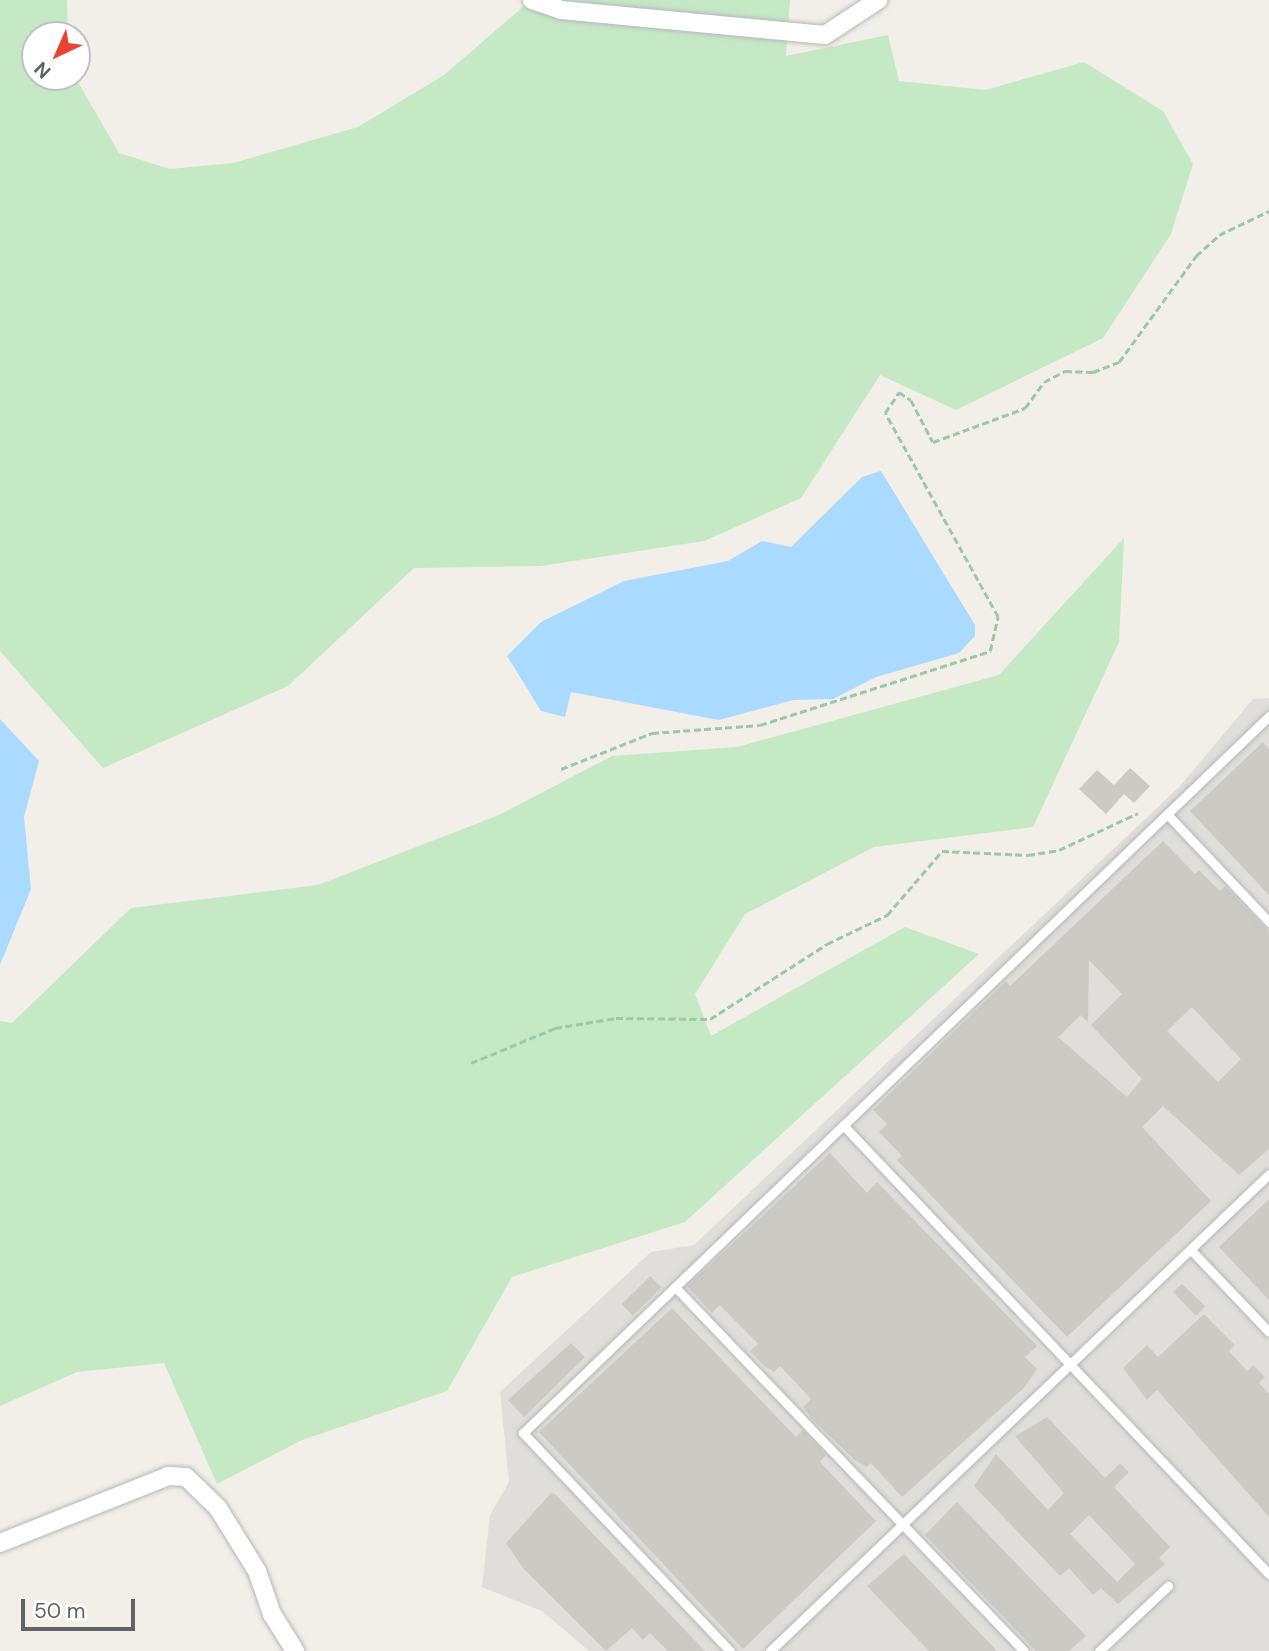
<!DOCTYPE html>
<style>
body{margin:0}
#map{position:relative;width:1269px;height:1651px;overflow:hidden;background:#f1efe8;font-family:"DM Sans",sans-serif}
div>[style]{position:absolute}
[style*='--x']{left:calc(var(--x)*1px);top:calc(var(--y)*1px);width:calc(var(--w)*1px);rotate:calc(var(--a)*1deg)}
.industrial>*{inset:0;background:#e0deda}
.green>*{inset:0;background:#c5e8c5}
.water>*{inset:0;background:#aadaff}
.building>*{inset:0;background:#cccac5;transform-origin:0 0}
.path>*{height:2.5px;margin-top:-1.25px;transform-origin:0;background:repeating-linear-gradient(90deg,#9cc7a9 0 7px,transparent 0 10.5px)}
.roads{filter:drop-shadow(0 0 2px #b5b8bc) drop-shadow(0 0 2px #b5b8bc)}
.service>*{height:9px;margin:-4.5px;padding:0 4.5px;transform-origin:4.5px;border-radius:4.5px;background:#fff}
.minor>*{height:18px;margin:-9px;padding:0 9px;transform-origin:9px;border-radius:9px;background:#fff}
span{translate:-50% -50%;white-space:nowrap;text-align:center;line-height:1.15;-webkit-text-stroke:5px #fff;paint-order:stroke}
.north{position:absolute;left:21px;top:21px;width:70px;height:70px;box-sizing:border-box;background:#fff;border:2px solid #bfc1c3;border-radius:50%;rotate:224deg;font-size:19px;font-weight:700;line-height:28px;text-align:center;color:#5f6368}
.north::after{content:'';display:block;margin:auto;width:24px;height:32px;background:#ea4335;clip-path:polygon(50% 0,100% 100%,50% 72%,0 100%)}
.scale{position:absolute;left:21px;top:1599px;width:114px;height:32px;box-sizing:border-box;border:4px solid #5f6368;border-top:0;padding-left:9px;font-size:21px;line-height:24px;white-space:nowrap;color:#5f6368;-webkit-text-stroke:5px #fff;paint-order:stroke}
</style>
<div id="map">
<div class="industrial">
<div style="clip-path:polygon(1269px 698px,1269px 1651px,589px 1651px,542px 1611px,482px 1587px,490px 1515px,509px 1482px,500px 1392px,651px 1252px,694px 1245px,1179px 787px,1253px 699px)"></div>
</div>
<div class="green">
<div style="clip-path:polygon(0 0,67px 0,68px 35px,35px 35px,35px 77px,75px 77px,119px 153px,170px 169px,233px 163px,358px 127px,444px 75px,531px 0,790px 0,786px 56px,888px 35px,899px 81px,985px 90px,1084px 62px,1163px 111px,1193px 164px,1171px 234px,1103px 338px,956px 410px,880px 375px,801px 498px,704px 541px,541px 566px,414px 568px,288px 686px,103px 768px,0 651px)"></div>
<div style="clip-path:polygon(1124px 538px,1119px 642px,1033px 827px,874px 847px,745px 914px,695px 994px,711px 1036px,905px 927px,979px 954px,685px 1222px,512px 1277px,447px 1391px,302px 1440px,217px 1484px,164px 1363px,77px 1372px,0 1406px,0 1021px,12px 1023px,131px 908px,318px 885px,499px 815px,612px 756px,737px 747px,999px 675px)"></div>
</div>
<div class="water">
<div style="clip-path:polygon(881px 471px,975px 625px,975px 636px,959px 653px,876px 677px,833px 699px,793px 700px,719px 720px,571px 692px,565px 717px,541px 711px,507px 656px,541px 622px,624px 581px,728px 561px,762px 541px,791px 547px,862px 477px)"></div>
<div style="clip-path:polygon(0 719px,39px 761px,24px 817px,31px 889px,0 965px)"></div>
</div>
<div class="building">
<div style="clip-path:polygon(1263px 742px,1269px 749px,1269px 895px,1190px 811px)"></div>
<div style="clip-path:polygon(1130px 768px,1150px 786px,1134px 803px,1124px 794px,1106px 814px,1079px 789px,1097px 770px,1114px 785px)"></div>
<div style="clip-path:polygon(evenodd,1163px 841px,1195px 874px,1199px 870px,1220px 891px,1225px 886px,1269px 932px,1269px 1149px,1239px 1175px,1163px 1106px,1142px 1127px,1211px 1201px,1067px 1337px,897px 1160px,902px 1156px,879px 1132px,887px 1124px,873px 1110px,1006px 981px,1010px 986px,1163px 841px,1089px 960px,1122px 994px,1091px 1025px,1142px 1079px,1127px 1097px,1058px 1037px,1081px 1015px,1088px 1022px,1089px 960px,1163px 841px,1192px 1007px,1241px 1059px,1218px 1082px,1167px 1031px,1192px 1007px)"></div>
<div style="clip-path:polygon(830px 1153px,867px 1193px,877px 1182px,1037px 1346px,1025px 1357px,1037px 1369px,1024px 1388px,902px 1497px,871px 1463px,866px 1467px,855px 1460px,813px 1420px,803px 1407px,811px 1399px,780px 1366px,774px 1372px,764px 1366px,750px 1351px,758px 1344px,720px 1305px,712px 1313px,687px 1286px)"></div>
<div style="clip-path:polygon(1269px 1199px,1269px 1300px,1219px 1247px)"></div>
<div style="left:650px;top:1276px;width:16px;height:40px;rotate:45deg"></div>
<div style="clip-path:polygon(1182px 1284px,1205px 1306px,1196px 1316px,1173px 1292px)"></div>
<div style="clip-path:polygon(672px 1308px,796px 1437px,803px 1430px,826px 1455px,820px 1462px,876px 1521px,743px 1649px,539px 1432px)"></div>
<div style="clip-path:polygon(1204px 1314px,1235px 1345px,1229px 1351px,1247px 1371px,1253px 1365px,1265px 1377px,1259px 1383px,1269px 1394px,1269px 1517px,1157px 1390px,1147px 1400px,1123px 1368px,1147px 1345px,1158px 1357px)"></div>
<div style="clip-path:polygon(571px 1343px,585px 1357px,524px 1417px,508px 1400px)"></div>
<div style="clip-path:polygon(evenodd,1047px 1417px,1105px 1478px,1120px 1463px,1129px 1472px,1114px 1487px,1170px 1547px,1159px 1558px,1165px 1564px,1118px 1604px,1101px 1588px,1093px 1595px,1069px 1568px,1060px 1576px,974px 1486px,996px 1454px,1048px 1510px,1064px 1493px,1015px 1436px,1047px 1417px,1089px 1515px,1135px 1564px,1117px 1582px,1070px 1534px,1089px 1515px)"></div>
<div style="clip-path:polygon(551px 1493px,555px 1494px,705px 1651px,668px 1651px,650px 1633px,643px 1640px,632px 1628px,606px 1651px,523px 1568px,506px 1543px)"></div>
<div style="clip-path:polygon(957px 1502px,1086px 1636px,1069px 1651px,1036px 1651px,925px 1535px)"></div>
<div style="clip-path:polygon(904px 1554px,997px 1651px,929px 1651px,867px 1586px)"></div>
</div>
<div class="path">
<div style="--x:561;--y:769;--w:98;--a:-21.6"></div>
<div style="--x:652;--y:733;--w:108;--a:-4.2"></div>
<div style="--x:760;--y:725;--w:242;--a:-17.8"></div>
<div style="--x:990;--y:651;--w:35;--a:-77"></div>
<div style="--x:998;--y:617;--w:233;--a:-119"></div>
<div style="--x:885;--y:413;--w:25;--a:-56"></div>
<div style="--x:899;--y:392;--w:14;--a:34"></div>
<div style="--x:911;--y:400;--w:47;--a:62.4"></div>
<div style="--x:933;--y:442;--w:98;--a:-20.3"></div>
<div style="--x:1025;--y:408;--w:32;--a:-54"></div>
<div style="--x:1044;--y:382;--w:24;--a:-28"></div>
<div style="--x:1065;--y:371;--w:28;--a:2"></div>
<div style="--x:1093;--y:372;--w:28;--a:-21"></div>
<div style="--x:1119;--y:362;--w:131;--a:-54"></div>
<div style="--x:1196;--y:256;--w:31;--a:-42"></div>
<div style="--x:1219;--y:235;--w:55;--a:-25.6"></div>
<div style="--x:471;--y:1063;--w:91;--a:-22.6"></div>
<div style="--x:555;--y:1028;--w:62;--a:-9.3"></div>
<div style="--x:616;--y:1018;--w:94;--a:0.6"></div>
<div style="--x:710;--y:1019;--w:139;--a:-32.7"></div>
<div style="--x:827;--y:944;--w:67;--a:-25.8"></div>
<div style="--x:887;--y:915;--w:84;--a:-49.3"></div>
<div style="--x:942;--y:851;--w:86;--a:2.7"></div>
<div style="--x:1028;--y:855;--w:31;--a:-9"></div>
<div style="--x:1059;--y:850;--w:87;--a:-25.1"></div>
</div>
<div class="roads">
<div class="service">
<div style="--x:1167;--y:814;--w:149;--a:46.6"></div>
<div style="--x:843;--y:1125;--w:619;--a:46.51"></div>
<div style="--x:1191;--y:1250;--w:113;--a:46.4"></div>
<div style="--x:675;--y:1287;--w:504;--a:46.21"></div>
<div style="--x:730;--y:1651;--w:301;--a:-133.5"></div>
<div style="--x:523;--y:1433;--w:1035;--a:-43.86"></div>
<div style="--x:770;--y:1651;--w:690;--a:-43.71"></div>
<div style="--x:1099;--y:1651;--w:95;--a:-43.3"></div>
</div>
<div class="minor">
<div style="--x:532;--y:0;--w:31;--a:19"></div>
<div style="--x:561;--y:10;--w:265;--a:5.4"></div>
<div style="--x:825;--y:35;--w:64;--a:-33.4"></div>
<div style="--x:0;--y:1543;--w:181;--a:-21.7"></div>
<div style="--x:168;--y:1476;--w:18;--a:3"></div>
<div style="--x:186;--y:1477;--w:45;--a:44.1"></div>
<div style="--x:218;--y:1508;--w:74;--a:58.2"></div>
<div style="--x:257;--y:1571;--w:46;--a:70.8"></div>
<div style="--x:272;--y:1614;--w:44;--a:58.1"></div>
</div>
</div>
<div class="north">N</div>
<div class="scale">50 m</div>
</div>
